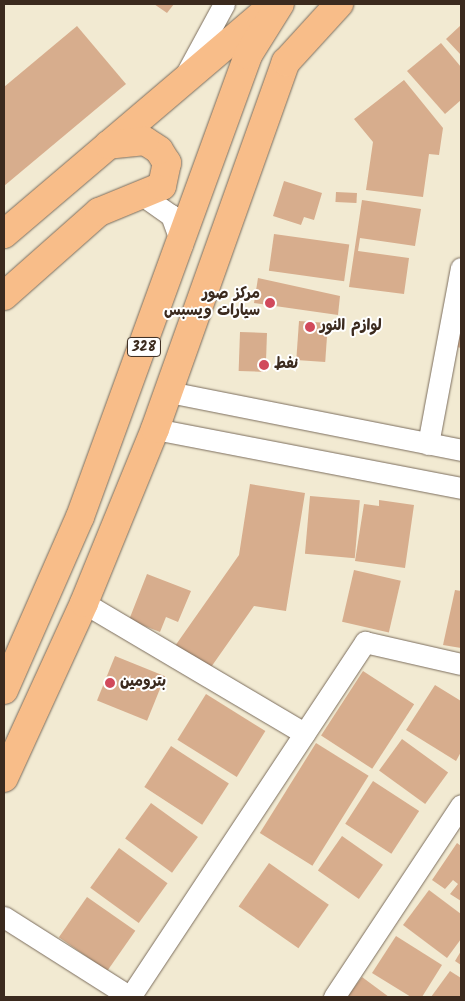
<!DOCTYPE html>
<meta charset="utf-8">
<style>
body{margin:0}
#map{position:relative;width:465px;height:1001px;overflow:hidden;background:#f2ead2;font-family:Kalam,"Playpen Sans Arabic",sans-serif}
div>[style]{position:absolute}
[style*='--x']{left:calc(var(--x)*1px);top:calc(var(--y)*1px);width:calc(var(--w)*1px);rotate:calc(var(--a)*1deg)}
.building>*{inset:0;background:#d7ad8d;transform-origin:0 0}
.roads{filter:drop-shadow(0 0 1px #7b6d5d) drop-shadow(0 0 1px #7b6d5d)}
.minor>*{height:21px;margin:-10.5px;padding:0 10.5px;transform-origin:10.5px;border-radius:10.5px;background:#fff}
.major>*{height:28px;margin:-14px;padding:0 14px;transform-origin:14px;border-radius:14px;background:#f8bd89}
.dots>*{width:14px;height:14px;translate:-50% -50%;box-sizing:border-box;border:2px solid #fff;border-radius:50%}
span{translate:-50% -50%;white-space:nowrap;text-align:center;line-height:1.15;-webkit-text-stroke:4px #fff;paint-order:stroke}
.shield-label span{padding:1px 4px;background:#fff;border:1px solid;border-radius:4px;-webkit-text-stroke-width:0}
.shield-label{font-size:14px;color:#3b2a1e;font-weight:700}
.poi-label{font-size:15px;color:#3b2a1e;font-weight:700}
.right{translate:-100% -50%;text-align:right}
.left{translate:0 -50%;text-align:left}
.frame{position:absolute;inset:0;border:5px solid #3b2a1e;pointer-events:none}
</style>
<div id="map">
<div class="building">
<div style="clip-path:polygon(154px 4px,174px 4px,167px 13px)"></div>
<div style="clip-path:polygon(461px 25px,461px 55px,446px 39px)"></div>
<div style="clip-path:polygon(77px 26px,126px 84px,4px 186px,4px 87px)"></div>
<div style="clip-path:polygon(441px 43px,461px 67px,461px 100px,445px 114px,407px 71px)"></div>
<div style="clip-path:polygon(404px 80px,443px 128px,439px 155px,429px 154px,423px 197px,366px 190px,373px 142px,354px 119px)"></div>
<div style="clip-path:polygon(284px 181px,322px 193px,314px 220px,304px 217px,301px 225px,273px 216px)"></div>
<div style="left:336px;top:192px;width:21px;height:10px;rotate:3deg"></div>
<div style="clip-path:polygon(362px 200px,421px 209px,415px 246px,360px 238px,358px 251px,409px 258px,404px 294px,349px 287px)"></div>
<div style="left:274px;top:234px;width:76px;height:37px;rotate:8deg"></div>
<div style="clip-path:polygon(258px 278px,340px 296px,338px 315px,254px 303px)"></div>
<div style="left:299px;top:321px;width:29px;height:39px;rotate:4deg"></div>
<div style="clip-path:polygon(460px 327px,461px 327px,461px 348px,457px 347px)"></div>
<div style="left:240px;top:332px;width:27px;height:39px;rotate:2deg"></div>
<div style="clip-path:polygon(250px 484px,305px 493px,286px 611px,254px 606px,209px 670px,175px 646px,239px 555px)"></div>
<div style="left:310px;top:496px;width:50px;height:58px;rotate:5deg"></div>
<div style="clip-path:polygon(379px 500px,414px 505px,405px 568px,355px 561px,364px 504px,379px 506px)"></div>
<div style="left:354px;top:570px;width:48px;height:53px;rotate:13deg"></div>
<div style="clip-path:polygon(147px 574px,191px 591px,178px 622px,166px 617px,160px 632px,129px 620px)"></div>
<div style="clip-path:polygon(455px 590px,461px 591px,461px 648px,443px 645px)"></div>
<div style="left:115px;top:656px;width:54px;height:48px;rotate:22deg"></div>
<div style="left:363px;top:671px;width:61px;height:77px;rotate:33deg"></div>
<div style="clip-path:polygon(435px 685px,461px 701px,461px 752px,456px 761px,406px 730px)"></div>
<div style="left:206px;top:694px;width:70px;height:54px;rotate:32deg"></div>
<div style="left:402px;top:739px;width:57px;height:39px;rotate:36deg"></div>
<div style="left:316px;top:743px;width:62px;height:106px;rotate:32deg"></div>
<div style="left:171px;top:746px;width:69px;height:49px;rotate:33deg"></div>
<div style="left:373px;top:781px;width:55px;height:51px;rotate:33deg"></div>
<div style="left:151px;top:803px;width:58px;height:44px;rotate:36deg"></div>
<div style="left:342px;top:836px;width:50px;height:42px;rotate:35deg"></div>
<div style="clip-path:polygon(457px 843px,461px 846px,461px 901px,450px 894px,458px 884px,453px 880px,445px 889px,432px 880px)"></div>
<div style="left:119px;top:848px;width:60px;height:49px;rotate:36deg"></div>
<div style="left:269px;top:863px;width:73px;height:53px;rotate:35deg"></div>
<div style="clip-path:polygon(429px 890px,461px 914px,461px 939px,447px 958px,403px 925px)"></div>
<div style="left:87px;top:897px;width:59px;height:49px;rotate:35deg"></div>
<div style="clip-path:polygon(396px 936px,442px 965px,422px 997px,411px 997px,372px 973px)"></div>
<div style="clip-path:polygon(461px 951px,461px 965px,455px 961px)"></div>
<div style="clip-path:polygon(450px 971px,461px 978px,461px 997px,431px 997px)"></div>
<div style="clip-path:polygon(362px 977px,389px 997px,347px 997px)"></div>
</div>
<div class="roads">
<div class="minor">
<div style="--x:186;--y:74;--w:80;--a:-61.5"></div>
<div style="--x:142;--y:195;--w:35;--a:35"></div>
<div style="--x:171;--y:215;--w:32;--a:70"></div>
<div style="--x:169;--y:392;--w:298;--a:11.2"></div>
<div style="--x:155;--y:429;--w:312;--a:10.9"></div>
<div style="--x:428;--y:444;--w:179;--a:-79.4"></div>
<div style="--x:84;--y:603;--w:256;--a:30.6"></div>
<div style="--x:4;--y:917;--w:149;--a:32.4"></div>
<div style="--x:130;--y:997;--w:426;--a:-56.5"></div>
<div style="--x:365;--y:642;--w:98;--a:12.9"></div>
<div style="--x:334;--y:997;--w:230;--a:-56.5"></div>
</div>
<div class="major">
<div style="--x:4;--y:234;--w:345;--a:-40.4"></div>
<div style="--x:4;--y:296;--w:127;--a:-41.5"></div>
<div style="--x:99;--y:212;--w:68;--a:-22.4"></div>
<div style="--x:162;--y:186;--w:24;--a:-78"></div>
<div style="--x:167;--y:163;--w:15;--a:-122"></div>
<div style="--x:159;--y:150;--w:17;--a:-147"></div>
<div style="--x:145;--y:141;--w:37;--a:174"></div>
<div style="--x:4;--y:690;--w:189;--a:-66.3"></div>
<div style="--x:80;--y:517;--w:492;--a:-70"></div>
<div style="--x:248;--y:55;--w:60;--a:-57.9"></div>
<div style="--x:4;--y:778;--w:192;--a:-65.4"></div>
<div style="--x:84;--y:603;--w:188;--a:-67.8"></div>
<div style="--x:155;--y:429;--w:390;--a:-70.4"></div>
<div style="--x:286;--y:62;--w:79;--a:-47.6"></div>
</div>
</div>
<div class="dots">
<div style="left:270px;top:303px;background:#d1495b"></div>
<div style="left:310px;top:327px;background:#d1495b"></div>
<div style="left:264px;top:365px;background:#d1495b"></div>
<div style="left:110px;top:683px;background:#d1495b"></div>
</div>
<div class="shield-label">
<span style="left:144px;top:347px">328</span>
</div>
<div class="poi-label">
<span class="right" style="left:260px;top:303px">مركز صور<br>سيارات ويسبس</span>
<span class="left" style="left:320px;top:327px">لوازم النور</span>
<span class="left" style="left:274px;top:365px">نفط</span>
<span class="left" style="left:120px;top:683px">بترومين</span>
</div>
<div class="frame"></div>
</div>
